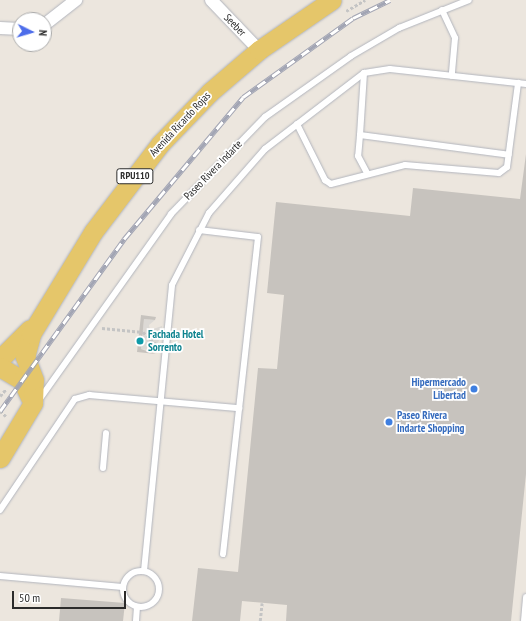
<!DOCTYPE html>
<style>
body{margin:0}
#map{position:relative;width:526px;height:621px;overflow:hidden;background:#ece6de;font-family:"PT Sans Narrow",sans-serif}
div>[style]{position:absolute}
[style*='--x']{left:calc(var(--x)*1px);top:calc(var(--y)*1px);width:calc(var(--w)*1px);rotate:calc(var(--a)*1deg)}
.plaza>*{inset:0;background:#dcd9d5}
.building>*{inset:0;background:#c7c3be}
.path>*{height:2.5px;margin-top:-1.25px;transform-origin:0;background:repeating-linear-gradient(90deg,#c4c4c4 0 3px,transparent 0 5px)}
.roads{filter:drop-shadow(0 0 1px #b2b5bd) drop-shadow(0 0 1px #b2b5bd)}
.lane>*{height:6px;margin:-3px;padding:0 3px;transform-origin:3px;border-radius:3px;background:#fff}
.lane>.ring{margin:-3px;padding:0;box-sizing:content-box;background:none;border:6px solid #fff;border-radius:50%}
.street>*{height:12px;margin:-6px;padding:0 6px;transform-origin:6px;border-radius:6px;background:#fff}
.primary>*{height:19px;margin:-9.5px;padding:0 9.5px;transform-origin:9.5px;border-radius:9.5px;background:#e5c66a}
.rail>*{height:4.5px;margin-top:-2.25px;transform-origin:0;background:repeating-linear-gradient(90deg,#fff 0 9px,#a2a5b4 0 18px);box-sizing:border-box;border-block:1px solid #a2a5b4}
.dots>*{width:11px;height:11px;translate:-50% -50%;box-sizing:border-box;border:2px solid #fff;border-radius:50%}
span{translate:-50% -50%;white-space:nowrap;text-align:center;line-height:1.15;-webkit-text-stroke:3.5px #fff;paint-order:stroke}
.shield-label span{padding:1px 3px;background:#fff;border:1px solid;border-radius:3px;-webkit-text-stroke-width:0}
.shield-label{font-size:10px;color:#2b2b2b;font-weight:700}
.street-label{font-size:11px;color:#2b2b2b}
.culture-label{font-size:11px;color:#0d838f;font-weight:700}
.left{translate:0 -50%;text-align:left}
.shop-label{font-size:11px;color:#366cbe;font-weight:700}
.right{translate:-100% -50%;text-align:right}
.north{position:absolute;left:12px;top:12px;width:40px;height:40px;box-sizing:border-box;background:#fff;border:1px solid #aaa;border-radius:50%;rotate:95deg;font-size:11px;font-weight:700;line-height:16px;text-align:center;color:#2b2b2b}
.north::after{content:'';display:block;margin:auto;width:14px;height:18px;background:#4d6dea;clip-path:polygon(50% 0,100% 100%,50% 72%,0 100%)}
.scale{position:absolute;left:12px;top:591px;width:114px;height:18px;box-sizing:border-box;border:2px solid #2b2b2b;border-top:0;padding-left:5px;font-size:12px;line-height:14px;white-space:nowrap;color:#2b2b2b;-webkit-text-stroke:3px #fff;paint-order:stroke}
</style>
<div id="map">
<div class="plaza">
<div style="clip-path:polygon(144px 319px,155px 320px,149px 325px,150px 330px,162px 326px,161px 337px,153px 351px,141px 349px)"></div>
</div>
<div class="building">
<div style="clip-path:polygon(526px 154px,526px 474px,511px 621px,286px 621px,287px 605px,242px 601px,240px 621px,192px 621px,198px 568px,238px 572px,258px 368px,277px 369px,284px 295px,267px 293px,276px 202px,410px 216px,413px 188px,520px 199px)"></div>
<div style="clip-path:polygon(141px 315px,156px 317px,155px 320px,144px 319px,141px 349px,156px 354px,137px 352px)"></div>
<div style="clip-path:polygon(61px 598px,125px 603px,123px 621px,59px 621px)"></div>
</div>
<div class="path">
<div style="--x:346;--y:11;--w:22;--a:-30"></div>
<div style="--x:102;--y:328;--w:41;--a:5.6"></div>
<div style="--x:143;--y:332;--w:18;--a:43"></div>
<div style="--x:0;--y:396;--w:9;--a:-49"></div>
<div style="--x:0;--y:411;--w:8;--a:40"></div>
<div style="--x:260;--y:621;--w:18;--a:-84"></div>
</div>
<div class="roads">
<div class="lane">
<div style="--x:442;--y:10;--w:31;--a:65"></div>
<div style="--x:455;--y:38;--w:38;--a:95"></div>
<div style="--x:364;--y:73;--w:62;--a:93.7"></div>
<div style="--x:360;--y:135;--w:150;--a:7.6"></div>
<div style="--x:297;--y:124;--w:63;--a:63.4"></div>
<div style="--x:325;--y:180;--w:7;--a:34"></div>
<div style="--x:331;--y:184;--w:76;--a:-14.4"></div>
<div style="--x:405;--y:165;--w:94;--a:4.9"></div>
<div style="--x:499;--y:173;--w:10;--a:-37"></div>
<div style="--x:507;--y:167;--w:85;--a:-82.5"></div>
<div style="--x:360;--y:135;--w:21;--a:95"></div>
<div style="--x:358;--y:156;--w:19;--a:62"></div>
<div style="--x:199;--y:230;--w:59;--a:6.8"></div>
<div style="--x:258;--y:237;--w:319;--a:96.3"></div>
<div style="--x:39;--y:400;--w:228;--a:-54.6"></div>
<div style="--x:171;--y:214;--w:135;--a:-45.9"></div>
<div style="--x:265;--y:117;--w:105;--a:-35.3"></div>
<div style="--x:351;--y:56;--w:56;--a:-30.3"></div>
<div style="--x:399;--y:28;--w:75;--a:-21.8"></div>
<div style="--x:103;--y:468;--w:35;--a:-85"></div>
<div style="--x:0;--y:510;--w:134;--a:-56"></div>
<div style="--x:75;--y:399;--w:15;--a:-16"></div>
<div style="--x:89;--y:395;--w:151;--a:5"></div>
<div class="ring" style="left:123px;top:571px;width:30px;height:30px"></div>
<div style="--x:144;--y:571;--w:287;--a:-84.4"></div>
<div style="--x:172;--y:285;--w:81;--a:-62.8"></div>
<div style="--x:209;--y:213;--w:85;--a:-48.8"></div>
<div style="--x:265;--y:149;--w:125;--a:-37.5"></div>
<div style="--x:364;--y:73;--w:26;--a:-9"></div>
<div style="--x:390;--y:69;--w:137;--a:6.3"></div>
<div style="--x:0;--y:576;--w:123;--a:5.1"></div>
<div style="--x:136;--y:621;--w:14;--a:-86"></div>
<div style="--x:524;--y:621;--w:24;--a:-85"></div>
</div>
<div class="street">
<div style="--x:211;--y:0;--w:69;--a:46.2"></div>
<div style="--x:44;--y:25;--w:41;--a:-38"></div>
<div style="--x:0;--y:28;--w:20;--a:3"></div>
</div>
<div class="primary">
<div style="--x:0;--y:359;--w:42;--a:-45"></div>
<div style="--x:0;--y:367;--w:26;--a:31"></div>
<div style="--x:22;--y:380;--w:19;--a:65"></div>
<div style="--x:0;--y:458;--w:64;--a:-59"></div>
<div style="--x:33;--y:403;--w:23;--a:-88"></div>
<div style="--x:34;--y:380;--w:25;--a:-111"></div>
<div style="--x:25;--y:357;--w:24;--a:-75"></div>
<div style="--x:31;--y:334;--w:119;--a:-58.7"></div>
<div style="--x:93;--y:232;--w:111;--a:-52.7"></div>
<div style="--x:160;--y:144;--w:72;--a:-46.1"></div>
<div style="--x:210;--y:92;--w:65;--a:-40.6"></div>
<div style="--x:259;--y:50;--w:88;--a:-34.4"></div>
</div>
</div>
<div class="rail">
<div style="--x:0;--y:411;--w:212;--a:-54.2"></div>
<div style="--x:124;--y:239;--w:185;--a:-50"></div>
<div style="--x:243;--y:97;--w:135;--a:-35.7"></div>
<div style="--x:353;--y:18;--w:41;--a:-25.9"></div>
</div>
<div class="dots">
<div style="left:140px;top:341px;background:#0f9aa8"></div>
<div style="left:474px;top:389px;background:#3f7fe0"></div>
<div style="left:389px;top:422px;background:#3f7fe0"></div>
</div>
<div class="shield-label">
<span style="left:135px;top:176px">RPU110</span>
</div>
<div class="street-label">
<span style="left:235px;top:25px;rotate:46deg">Seeber</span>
<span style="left:180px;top:124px;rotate:-47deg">Avenida Ricardo Rojas</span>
<span style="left:213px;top:170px;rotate:-46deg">Paseo Rivera Indarte</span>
</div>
<div class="culture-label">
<span class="left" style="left:148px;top:341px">Fachada Hotel<br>Sorrento</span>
</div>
<div class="shop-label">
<span class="right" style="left:466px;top:389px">Hipermercado<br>Libertad</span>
<span class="left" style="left:397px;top:422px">Paseo Rivera<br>Indarte Shopping</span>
</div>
<div class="north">N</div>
<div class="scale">50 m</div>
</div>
